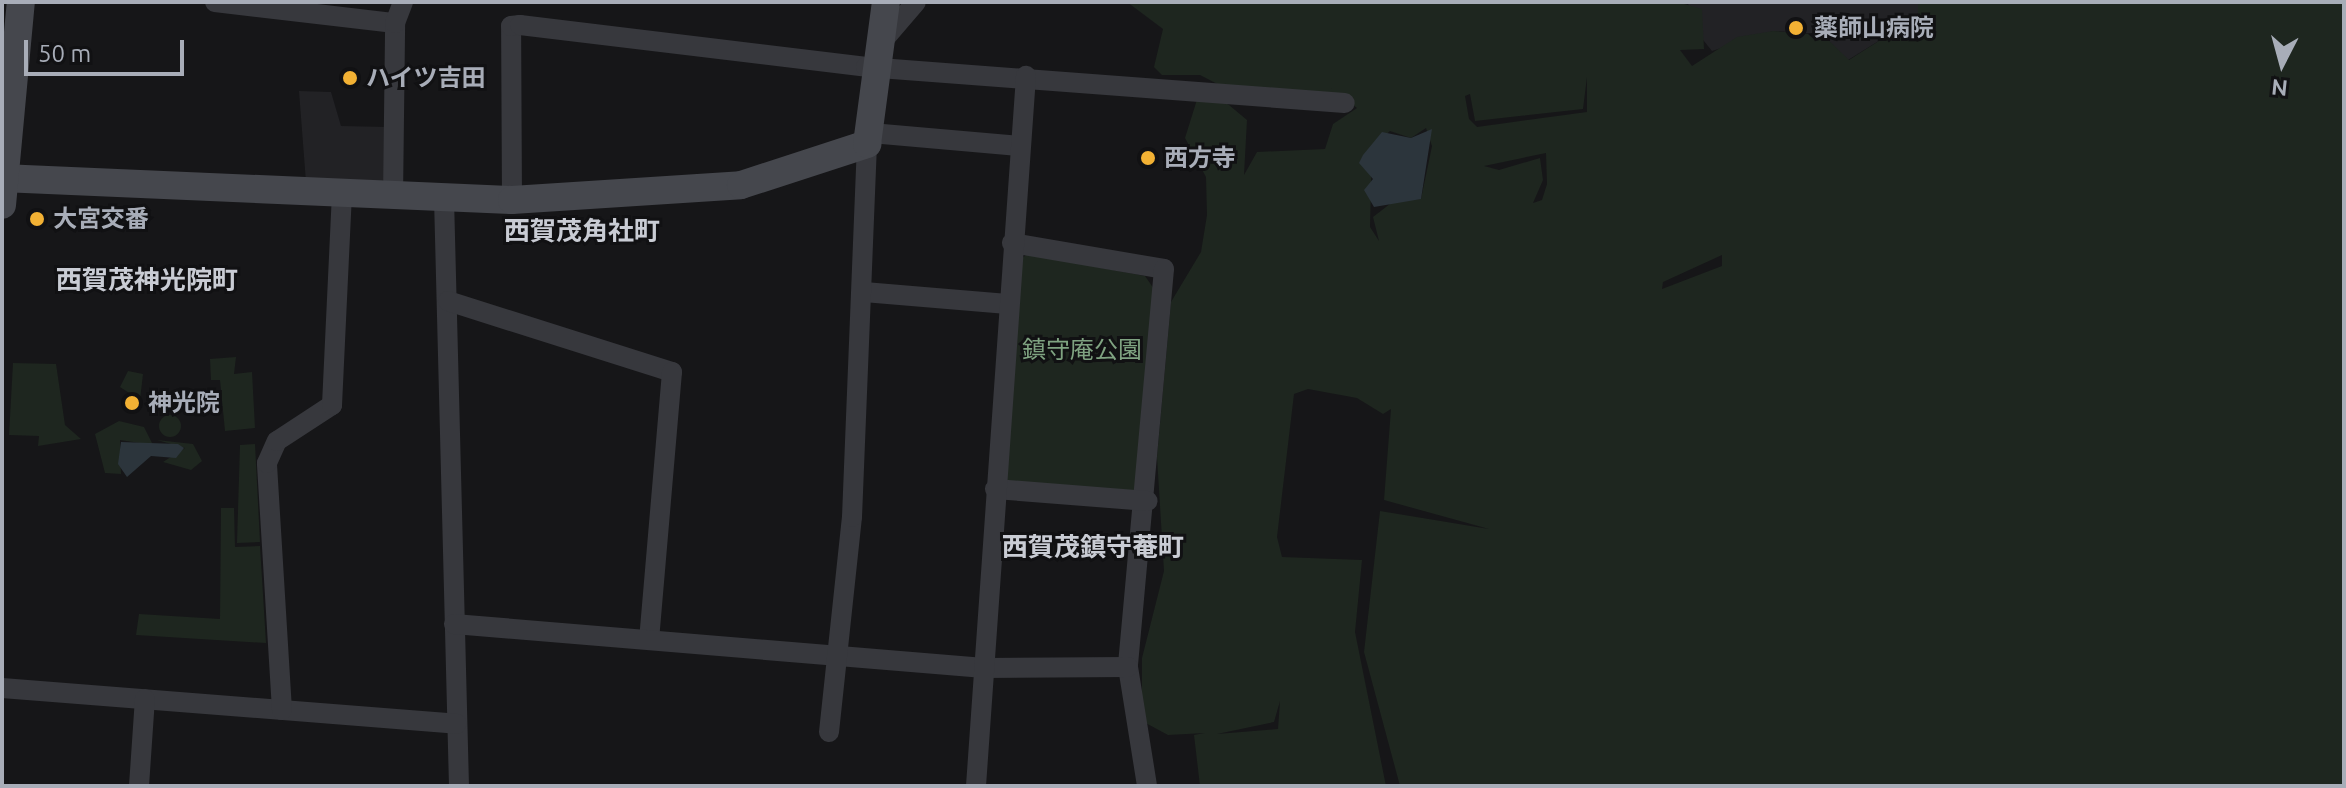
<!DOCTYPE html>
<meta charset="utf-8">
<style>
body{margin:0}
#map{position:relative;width:2346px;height:788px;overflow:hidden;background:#161618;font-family:Ubuntu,"Noto Sans JP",sans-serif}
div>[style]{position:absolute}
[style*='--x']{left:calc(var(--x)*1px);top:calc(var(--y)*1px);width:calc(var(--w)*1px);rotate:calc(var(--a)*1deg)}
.built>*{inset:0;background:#222225}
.green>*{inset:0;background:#1e261f}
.round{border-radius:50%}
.water>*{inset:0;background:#2c353c}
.street>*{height:20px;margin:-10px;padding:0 10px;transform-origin:10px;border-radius:10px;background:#37383d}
.secondary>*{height:28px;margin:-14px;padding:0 14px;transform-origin:14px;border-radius:14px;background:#45474d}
.dots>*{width:22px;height:22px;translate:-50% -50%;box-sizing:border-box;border:4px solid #111113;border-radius:50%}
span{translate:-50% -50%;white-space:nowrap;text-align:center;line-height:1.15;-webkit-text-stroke:6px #111113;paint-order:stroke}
.poi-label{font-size:24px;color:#a8adb8;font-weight:700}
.left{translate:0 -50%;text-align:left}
.park-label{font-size:24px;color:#7fa381}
.neighbourhood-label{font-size:26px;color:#c9ccd4;font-weight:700}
.frame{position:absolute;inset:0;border:4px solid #a8adb8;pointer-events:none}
.north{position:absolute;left:2242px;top:24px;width:80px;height:80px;-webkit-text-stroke:6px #111113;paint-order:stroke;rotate:186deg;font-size:22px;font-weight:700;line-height:32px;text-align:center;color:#a8adb8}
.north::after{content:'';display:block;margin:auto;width:28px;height:36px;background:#a8adb8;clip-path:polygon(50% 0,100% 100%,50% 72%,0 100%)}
.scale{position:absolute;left:24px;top:40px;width:160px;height:36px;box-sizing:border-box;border:4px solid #a8adb8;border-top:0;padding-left:10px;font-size:24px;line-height:28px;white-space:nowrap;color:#a8adb8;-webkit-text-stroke:6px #111113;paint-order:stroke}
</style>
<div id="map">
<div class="built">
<div style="clip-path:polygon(1688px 2px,1918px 2px,1919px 16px,1848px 60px,1821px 34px,1773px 31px,1712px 51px,1691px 25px)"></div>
<div style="clip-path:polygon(299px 91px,331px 92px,341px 126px,387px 127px,388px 175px,380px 184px,306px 182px)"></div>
</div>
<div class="green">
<div style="clip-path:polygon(evenodd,1127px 2px,1677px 2px,1702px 9px,1704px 49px,1680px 50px,1692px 66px,1737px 37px,1773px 31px,1823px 35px,1849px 60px,1918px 16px,1918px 2px,2344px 2px,2344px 786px,1400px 786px,1364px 652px,1380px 511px,1489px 529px,1384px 500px,1391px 409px,1383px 414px,1357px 398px,1308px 389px,1294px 394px,1277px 537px,1282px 557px,1362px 560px,1355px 632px,1386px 786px,1200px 786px,1194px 735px,1205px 733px,1168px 735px,1142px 721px,1142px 658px,1164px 571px,1157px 457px,1171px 302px,1201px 252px,1207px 215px,1206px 177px,1185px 138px,1200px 90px,1229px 105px,1247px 120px,1244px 175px,1257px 152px,1325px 149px,1333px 124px,1357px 108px,1346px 100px,1231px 91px,1200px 75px,1162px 75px,1154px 67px,1163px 29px,1127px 2px,1587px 77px,1587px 112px,1477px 127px,1469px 119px,1465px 96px,1470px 94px,1475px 121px,1583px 109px,1587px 77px,1127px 2px,1426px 128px,1432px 146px,1421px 199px,1395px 200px,1373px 217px,1379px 241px,1370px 227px,1372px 147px,1390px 131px,1411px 138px,1426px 128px,1127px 2px,1546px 153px,1547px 184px,1542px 200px,1533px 203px,1543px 180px,1540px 158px,1499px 170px,1484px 166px,1546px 153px,1127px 2px,1722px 255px,1722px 266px,1662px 289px,1663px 282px,1722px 255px,1127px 2px,1280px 701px,1278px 729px,1217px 734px,1274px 722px,1280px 701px)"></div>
<div style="clip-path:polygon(1027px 254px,1145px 276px,1154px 289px,1135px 494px,1014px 487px,1006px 479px,1019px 261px)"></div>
<div style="clip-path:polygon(236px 357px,234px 374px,252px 372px,255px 428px,225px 431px,220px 380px,211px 380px,210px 359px)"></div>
<div style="clip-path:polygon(13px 363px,56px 364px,65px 425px,81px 439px,38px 446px,39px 436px,9px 435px)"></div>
<div style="clip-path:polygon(128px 371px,143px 374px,140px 400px,120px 387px)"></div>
<div class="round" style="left:159px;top:415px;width:22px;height:22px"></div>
<div style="clip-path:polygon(119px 421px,144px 427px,153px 445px,120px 440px,121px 474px,105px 473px,95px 434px)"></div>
<div style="clip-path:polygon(157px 440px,193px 444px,202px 461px,191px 470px,163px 462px,185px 448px)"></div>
<div style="clip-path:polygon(255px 444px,260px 542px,237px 543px,240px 445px)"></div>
<div style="clip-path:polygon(221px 508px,234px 508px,235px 547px,260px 546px,266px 643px,136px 635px,139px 614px,220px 619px)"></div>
</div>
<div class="water">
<div style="clip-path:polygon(1432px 129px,1421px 199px,1374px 207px,1364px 190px,1373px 179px,1359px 163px,1363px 155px,1382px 132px,1411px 138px)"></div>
<div style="clip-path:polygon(121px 442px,178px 444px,184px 448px,176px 458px,151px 456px,127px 477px,118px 464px)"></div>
</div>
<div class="street">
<div style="--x:215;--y:2;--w:181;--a:6.7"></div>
<div style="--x:880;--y:44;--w:55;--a:-49.4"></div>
<div style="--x:871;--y:133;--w:149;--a:5"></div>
<div style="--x:393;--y:198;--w:175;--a:-89.3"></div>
<div style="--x:395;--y:23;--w:22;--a:-69"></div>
<div style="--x:444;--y:198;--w:588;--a:88.54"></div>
<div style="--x:512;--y:200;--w:174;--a:-90.3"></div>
<div style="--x:511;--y:26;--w:9;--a:-6"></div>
<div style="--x:520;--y:25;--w:349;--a:6.9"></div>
<div style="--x:866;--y:67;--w:480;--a:4.3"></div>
<div style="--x:1012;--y:243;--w:154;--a:9.7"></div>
<div style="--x:1164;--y:269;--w:400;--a:95.2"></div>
<div style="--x:1128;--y:667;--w:121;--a:80.9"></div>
<div style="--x:864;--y:292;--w:144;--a:4.8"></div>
<div style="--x:448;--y:301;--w:235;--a:17.6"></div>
<div style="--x:672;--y:372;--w:268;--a:94.9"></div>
<div style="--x:995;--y:489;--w:153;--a:4.5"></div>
<div style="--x:454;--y:624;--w:532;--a:4.75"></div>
<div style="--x:984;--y:668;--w:144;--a:-0.4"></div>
<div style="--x:2;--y:688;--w:456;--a:4.5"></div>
<div style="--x:282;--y:710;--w:247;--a:-93.5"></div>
<div style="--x:267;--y:463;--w:24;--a:-66"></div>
<div style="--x:277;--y:441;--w:66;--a:-33.2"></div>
<div style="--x:332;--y:405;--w:209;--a:-87.3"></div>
<div style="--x:829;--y:732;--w:216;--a:-83.9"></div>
<div style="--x:852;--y:517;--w:373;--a:-87.7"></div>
<div style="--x:139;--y:786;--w:87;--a:-86.1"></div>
<div style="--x:976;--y:786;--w:712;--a:-85.97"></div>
</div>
<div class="secondary">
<div style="--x:2;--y:178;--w:510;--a:2.47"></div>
<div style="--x:512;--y:200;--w:229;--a:-3.7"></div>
<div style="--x:741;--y:185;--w:133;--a:-18"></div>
<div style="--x:867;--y:144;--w:143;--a:-82.4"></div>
<div style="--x:2;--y:205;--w:204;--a:-84.7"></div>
</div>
<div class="dots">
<div style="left:1796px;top:28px;background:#f2b134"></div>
<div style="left:350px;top:78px;background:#f2b134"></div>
<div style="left:1148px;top:158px;background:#f2b134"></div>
<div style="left:37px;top:219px;background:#f2b134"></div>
<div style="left:132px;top:403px;background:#f2b134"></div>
</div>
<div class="poi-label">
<span class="left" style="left:1814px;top:28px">薬師山病院</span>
<span class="left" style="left:366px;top:78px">ハイツ吉田</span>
<span class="left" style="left:1164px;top:158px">西方寺</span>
<span class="left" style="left:53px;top:219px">大宮交番</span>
<span class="left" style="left:148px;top:403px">神光院</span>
</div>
<div class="park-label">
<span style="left:1082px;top:350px">鎮守庵公園</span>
</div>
<div class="neighbourhood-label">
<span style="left:582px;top:231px">西賀茂角社町</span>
<span style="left:147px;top:280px">西賀茂神光院町</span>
<span style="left:1093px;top:547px">西賀茂鎮守菴町</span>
</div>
<div class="frame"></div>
<div class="north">N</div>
<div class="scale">50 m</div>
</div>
